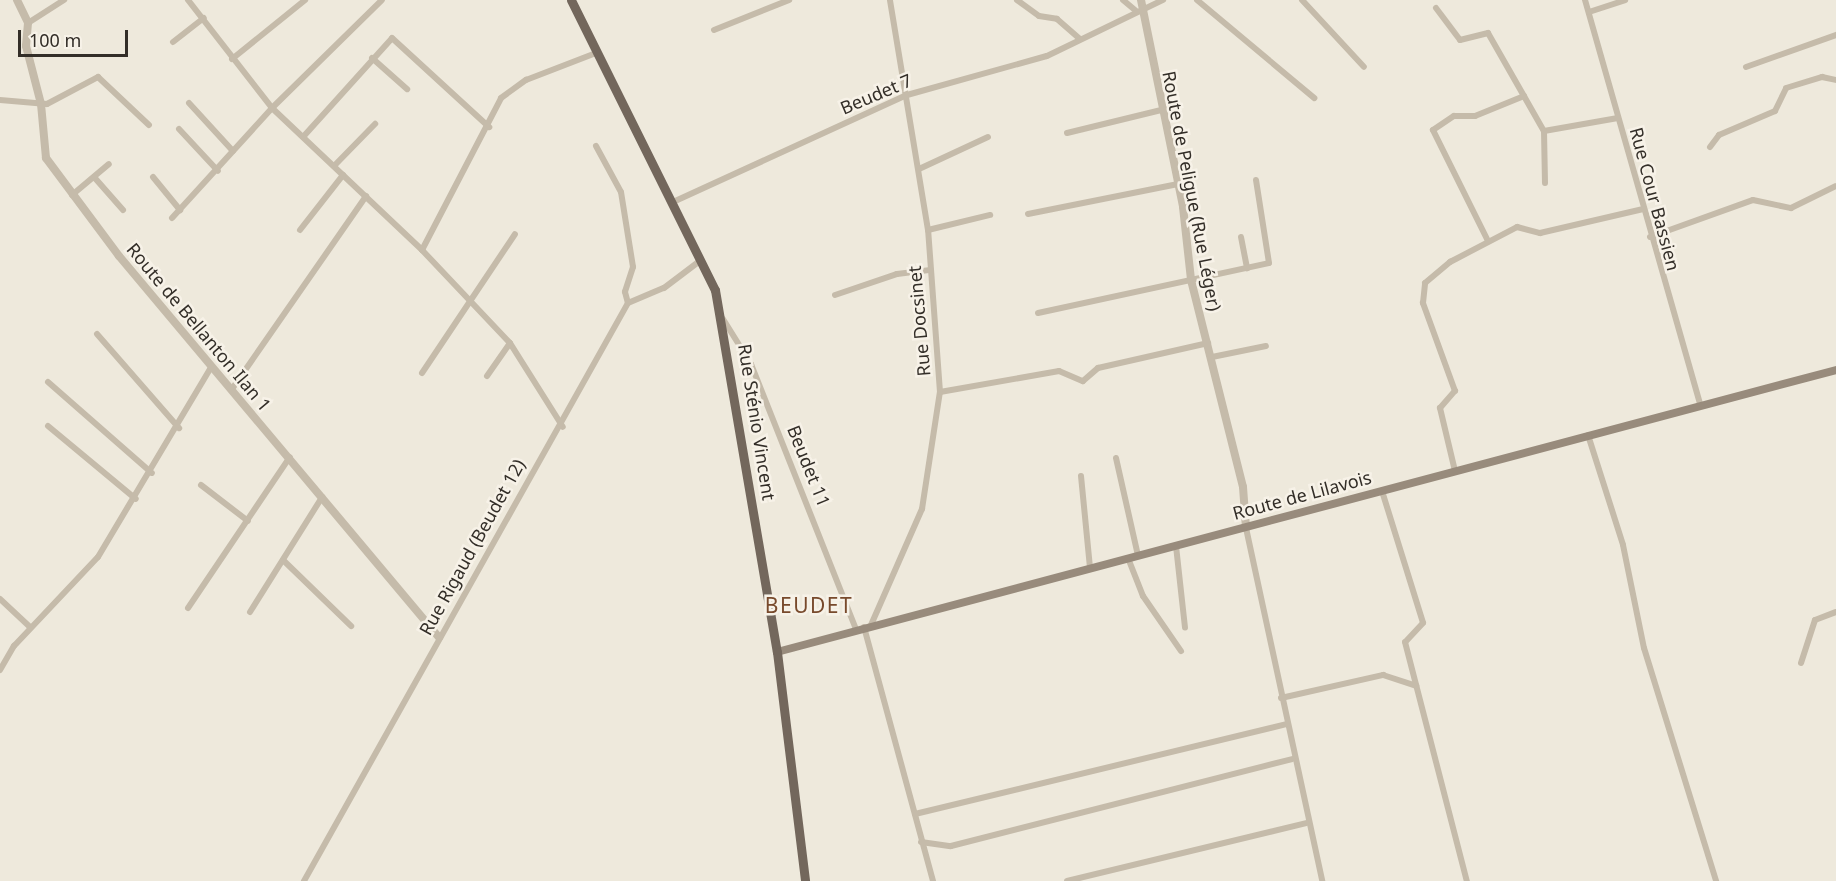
<!DOCTYPE html>
<meta charset="utf-8">
<style>
body{margin:0}
#map{position:relative;width:1836px;height:881px;overflow:hidden;background:#eee9dc;font-family:"Noto Sans",sans-serif}
div>[style]{position:absolute}
[style*='--x']{left:calc(var(--x)*1px);top:calc(var(--y)*1px);width:calc(var(--w)*1px);rotate:calc(var(--a)*1deg)}
.minor>*{height:6px;margin:-3px;padding:0 3px;transform-origin:3px;border-radius:3px;background:#c5bbaa}
.tertiary>*{height:8px;margin:-4px;padding:0 4px;transform-origin:4px;border-radius:4px;background:#c5bbaa}
.secondary>*{height:8px;margin:-4px;padding:0 4px;transform-origin:4px;border-radius:4px;background:#988b7c}
.primary>*{height:9px;margin:-4.5px;padding:0 4.5px;transform-origin:4.5px;border-radius:4.5px;background:#73675c}
span{translate:-50% -50%;white-space:nowrap;text-align:center;line-height:1.15;-webkit-text-stroke:5px #f7f2e8;paint-order:stroke}
.street-label{font-size:18px;color:#332e28}
.quarter-label{font-size:21px;color:#784a2c;letter-spacing:1.5px}
.scale{position:absolute;left:18px;top:30px;width:110px;height:27px;box-sizing:border-box;border:3px solid #332e28;border-top:0;padding-left:8px;font-size:18px;line-height:21px;white-space:nowrap;color:#332e28;-webkit-text-stroke:4px #f7f2e8;paint-order:stroke}
</style>
<div id="map">
<div class="minor">
<div style="--x:188;--y:0;--w:137;--a:52.1"></div>
<div style="--x:272;--y:108;--w:154;--a:-44.5"></div>
<div style="--x:1017;--y:0;--w:27;--a:36"></div>
<div style="--x:1039;--y:16;--w:18;--a:9"></div>
<div style="--x:1057;--y:19;--w:30;--a:41"></div>
<div style="--x:1123;--y:0;--w:16;--a:40"></div>
<div style="--x:1197;--y:0;--w:153;--a:39.9"></div>
<div style="--x:1302;--y:0;--w:91;--a:47.2"></div>
<div style="--x:1585;--y:0;--w:420;--a:74.1"></div>
<div style="--x:1436;--y:8;--w:40;--a:53"></div>
<div style="--x:1460;--y:40;--w:29;--a:-14"></div>
<div style="--x:1488;--y:33;--w:113;--a:60.3"></div>
<div style="--x:1544;--y:131;--w:75;--a:-10"></div>
<div style="--x:1589;--y:12;--w:38;--a:-18"></div>
<div style="--x:28;--y:23;--w:43;--a:-32.6"></div>
<div style="--x:714;--y:30;--w:81;--a:-21.8"></div>
<div style="--x:173;--y:42;--w:39;--a:-38"></div>
<div style="--x:372;--y:58;--w:47;--a:41.5"></div>
<div style="--x:232;--y:59;--w:94;--a:-38.9"></div>
<div style="--x:1746;--y:67;--w:96;--a:-19.6"></div>
<div style="--x:0;--y:100;--w:47;--a:4.9"></div>
<div style="--x:47;--y:104;--w:58;--a:-27.9"></div>
<div style="--x:98;--y:77;--w:70;--a:43.3"></div>
<div style="--x:189;--y:103;--w:65;--a:47.5"></div>
<div style="--x:179;--y:129;--w:57;--a:47.1"></div>
<div style="--x:1544;--y:131;--w:52;--a:88.9"></div>
<div style="--x:1067;--y:133;--w:97;--a:-13.7"></div>
<div style="--x:303;--y:137;--w:133;--a:-48"></div>
<div style="--x:392;--y:38;--w:132;--a:42.5"></div>
<div style="--x:596;--y:146;--w:52;--a:61.5"></div>
<div style="--x:621;--y:192;--w:76;--a:80.9"></div>
<div style="--x:633;--y:267;--w:26;--a:108"></div>
<div style="--x:625;--y:292;--w:11;--a:75"></div>
<div style="--x:1710;--y:147;--w:15;--a:-53"></div>
<div style="--x:1719;--y:135;--w:61;--a:-23.2"></div>
<div style="--x:1775;--y:111;--w:25;--a:-64"></div>
<div style="--x:1786;--y:88;--w:38;--a:-17"></div>
<div style="--x:1822;--y:77;--w:14;--a:12"></div>
<div style="--x:334;--y:166;--w:59;--a:-45.7"></div>
<div style="--x:919;--y:169;--w:76;--a:-24.9"></div>
<div style="--x:94;--y:177;--w:44;--a:48.7"></div>
<div style="--x:153;--y:177;--w:43;--a:50.7"></div>
<div style="--x:72;--y:195;--w:48;--a:-40"></div>
<div style="--x:673;--y:202;--w:257;--a:-24.6"></div>
<div style="--x:907;--y:95;--w:145;--a:-15.6"></div>
<div style="--x:1047;--y:56;--w:129;--a:-25.8"></div>
<div style="--x:1028;--y:214;--w:153;--a:-11.3"></div>
<div style="--x:172;--y:218;--w:149;--a:-47.7"></div>
<div style="--x:272;--y:108;--w:207;--a:43.4"></div>
<div style="--x:422;--y:250;--w:128;--a:46.6"></div>
<div style="--x:510;--y:343;--w:99;--a:57.8"></div>
<div style="--x:300;--y:230;--w:70;--a:-52"></div>
<div style="--x:928;--y:230;--w:64;--a:-13.6"></div>
<div style="--x:1241;--y:237;--w:32;--a:79"></div>
<div style="--x:1650;--y:237;--w:109;--a:-19.8"></div>
<div style="--x:1753;--y:200;--w:39;--a:12"></div>
<div style="--x:1791;--y:208;--w:50;--a:-26.1"></div>
<div style="--x:1488;--y:241;--w:124;--a:-116.4"></div>
<div style="--x:1433;--y:130;--w:25;--a:-34"></div>
<div style="--x:1454;--y:116;--w:21;--a:0"></div>
<div style="--x:1475;--y:116;--w:53;--a:-22.2"></div>
<div style="--x:422;--y:250;--w:171;--a:-62.5"></div>
<div style="--x:501;--y:98;--w:31;--a:-36"></div>
<div style="--x:526;--y:80;--w:75;--a:-21.1"></div>
<div style="--x:835;--y:295;--w:65;--a:-18.7"></div>
<div style="--x:897;--y:274;--w:34;--a:-7"></div>
<div style="--x:1038;--y:313;--w:236;--a:-12.2"></div>
<div style="--x:1269;--y:263;--w:84;--a:-98.9"></div>
<div style="--x:723;--y:319;--w:53;--a:58.1"></div>
<div style="--x:751;--y:364;--w:285;--a:68.4"></div>
<div style="--x:97;--y:334;--w:125;--a:48.9"></div>
<div style="--x:1212;--y:357;--w:55;--a:-11.5"></div>
<div style="--x:422;--y:373;--w:167;--a:-56.2"></div>
<div style="--x:487;--y:376;--w:40;--a:-55.1"></div>
<div style="--x:48;--y:382;--w:138;--a:41.2"></div>
<div style="--x:232;--y:389;--w:235;--a:-55.2"></div>
<div style="--x:940;--y:392;--w:121;--a:-10"></div>
<div style="--x:1059;--y:371;--w:26;--a:23"></div>
<div style="--x:1083;--y:381;--w:20;--a:-41"></div>
<div style="--x:1098;--y:368;--w:113;--a:-12.8"></div>
<div style="--x:48;--y:426;--w:114;--a:39.7"></div>
<div style="--x:1588;--y:435;--w:115;--a:72.3"></div>
<div style="--x:1623;--y:545;--w:105;--a:78.5"></div>
<div style="--x:1644;--y:648;--w:244;--a:72.8"></div>
<div style="--x:1116;--y:458;--w:100;--a:77.3"></div>
<div style="--x:1455;--y:471;--w:65;--a:-103.4"></div>
<div style="--x:1440;--y:408;--w:23;--a:-49"></div>
<div style="--x:1455;--y:391;--w:94;--a:-110"></div>
<div style="--x:1423;--y:303;--w:20;--a:-84"></div>
<div style="--x:1425;--y:283;--w:33;--a:-40"></div>
<div style="--x:1450;--y:262;--w:76;--a:-27.6"></div>
<div style="--x:1517;--y:227;--w:24;--a:15"></div>
<div style="--x:1540;--y:233;--w:106;--a:-13.1"></div>
<div style="--x:1081;--y:476;--w:92;--a:84.4"></div>
<div style="--x:201;--y:485;--w:59;--a:37.5"></div>
<div style="--x:1382;--y:491;--w:138;--a:72.7"></div>
<div style="--x:1423;--y:623;--w:26;--a:133"></div>
<div style="--x:1405;--y:642;--w:247;--a:75.5"></div>
<div style="--x:1246;--y:528;--w:361;--a:77.8"></div>
<div style="--x:1176;--y:546;--w:82;--a:83.7"></div>
<div style="--x:1128;--y:558;--w:41;--a:68.5"></div>
<div style="--x:1143;--y:596;--w:67;--a:55.4"></div>
<div style="--x:283;--y:560;--w:95;--a:44.1"></div>
<div style="--x:0;--y:599;--w:41;--a:43"></div>
<div style="--x:188;--y:608;--w:182;--a:-56"></div>
<div style="--x:250;--y:612;--w:136;--a:-57.9"></div>
<div style="--x:871;--y:625;--w:127;--a:-66.3"></div>
<div style="--x:922;--y:509;--w:118;--a:-81.3"></div>
<div style="--x:940;--y:392;--w:162;--a:-94.2"></div>
<div style="--x:928;--y:230;--w:233;--a:-99.4"></div>
<div style="--x:864;--y:627;--w:263;--a:74.8"></div>
<div style="--x:1801;--y:663;--w:45;--a:-72"></div>
<div style="--x:1815;--y:620;--w:22;--a:-21"></div>
<div style="--x:0;--y:670;--w:28;--a:-60"></div>
<div style="--x:14;--y:646;--w:122;--a:-46.7"></div>
<div style="--x:98;--y:557;--w:222;--a:-59.2"></div>
<div style="--x:1281;--y:698;--w:105;--a:-12.7"></div>
<div style="--x:1383;--y:675;--w:35;--a:18"></div>
<div style="--x:915;--y:814;--w:382;--a:-13.6"></div>
<div style="--x:921;--y:842;--w:30;--a:8"></div>
<div style="--x:951;--y:846;--w:352;--a:-14.3"></div>
<div style="--x:304;--y:881;--w:663;--a:-60.73"></div>
<div style="--x:628;--y:303;--w:39;--a:-23"></div>
<div style="--x:664;--y:288;--w:46;--a:-37.1"></div>
<div style="--x:1067;--y:881;--w:246;--a:-13.6"></div>
</div>
<div class="tertiary">
<div style="--x:17;--y:0;--w:25;--a:64"></div>
<div style="--x:28;--y:23;--w:23;--a:95"></div>
<div style="--x:26;--y:46;--w:60;--a:75.5"></div>
<div style="--x:41;--y:104;--w:54;--a:84.7"></div>
<div style="--x:46;--y:158;--w:122;--a:53.3"></div>
<div style="--x:119;--y:256;--w:498;--a:50"></div>
<div style="--x:1141;--y:0;--w:211;--a:78.5"></div>
<div style="--x:1183;--y:207;--w:73;--a:83.7"></div>
<div style="--x:1191;--y:280;--w:213;--a:75.9"></div>
<div style="--x:1243;--y:487;--w:41;--a:85.8"></div>
</div>
<div class="secondary">
<div style="--x:777;--y:652;--w:1096;--a:-14.91"></div>
</div>
<div class="primary">
<div style="--x:571;--y:0;--w:324;--a:63.6"></div>
<div style="--x:715;--y:290;--w:367;--a:80.3"></div>
<div style="--x:777;--y:652;--w:231;--a:83"></div>
</div>
<div class="street-label">
<span style="left:876px;top:94px;rotate:-23deg">Beudet 7</span>
<span style="left:1192px;top:191px;rotate:79deg">Route de Peligue (Rue Léger)</span>
<span style="left:1655px;top:199px;rotate:75deg">Rue Cour Bassien</span>
<span style="left:919px;top:321px;rotate:-95deg">Rue Docsinet</span>
<span style="left:199px;top:327px;rotate:50deg">Route de Bellanton Ilan 1</span>
<span style="left:757px;top:422px;rotate:81deg">Rue Sténio Vincent</span>
<span style="left:809px;top:466px;rotate:68deg">Beudet 11</span>
<span style="left:1302px;top:495px;rotate:-15deg">Route de Lilavois</span>
<span style="left:472px;top:547px;rotate:-61deg">Rue Rigaud (Beudet 12)</span>
</div>
<div class="quarter-label">
<span style="left:809px;top:605px">BEUDET</span>
</div>
<div class="scale">100 m</div>
</div>
